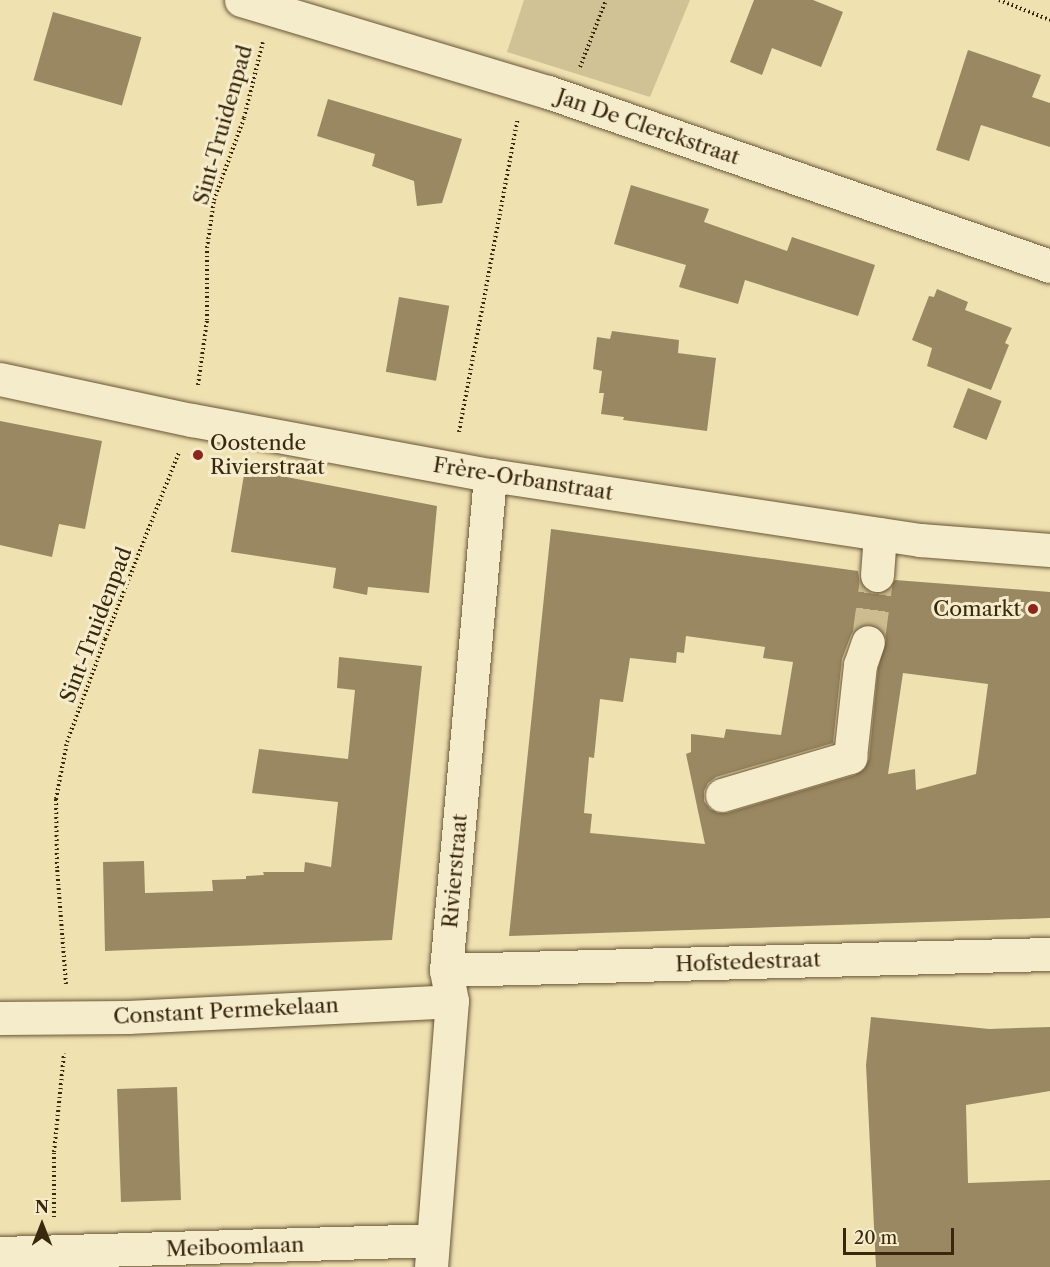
<!DOCTYPE html>
<meta charset="utf-8">
<style>
body{margin:0}
#map{position:relative;width:1050px;height:1267px;overflow:hidden;background:#f0e1b1;font-family:"Libre Caslon Text",serif}
div>[style]{position:absolute}
[style*='--x']{left:calc(var(--x)*1px);top:calc(var(--y)*1px);width:calc(var(--w)*1px);rotate:calc(var(--a)*1deg)}
.green>*{inset:0;background:#d1c295}
.building>*{inset:0;background:#998862;transform-origin:0 0}
.minor-tunnel>*{height:33px;margin-top:-16.5px;transform-origin:0;background:repeating-linear-gradient(90deg,#ccbc90 0 33px,transparent 0 49px)}
.path>*{height:4px;margin-top:-2px;transform-origin:0;background:repeating-linear-gradient(90deg,#3a280d 0 1.5px,transparent 0 4.5px)}
.roads{filter:drop-shadow(0 0 2px #685636) drop-shadow(0 0 2px #685636)}
.minor>*{height:33px;margin:-16.5px;padding:0 16.5px;transform-origin:16.5px;border-radius:16.5px;background:#f5eccc}
.dots>*{width:16px;height:16px;translate:-50% -50%;box-sizing:border-box;border:3px solid #f5eccc;border-radius:50%}
span{translate:-50% -50%;white-space:nowrap;text-align:center;line-height:1.15;-webkit-text-stroke:6px #f5eccc;paint-order:stroke}
.street-label{font-size:21px;color:#3a280d}
.poi-label{font-size:21px;color:#3a280d}
.left{translate:0 -50%;text-align:left}
.right{translate:-100% -50%;text-align:right}
.north{position:absolute;left:12px;top:1195px;width:60px;height:60px;-webkit-text-stroke:4px #f5eccc;paint-order:stroke;rotate:0deg;font-size:16px;font-weight:700;line-height:24px;text-align:center;color:#3a280d}
.north::after{content:'';display:block;margin:auto;width:21px;height:27px;background:#3a280d;clip-path:polygon(50% 0,100% 100%,50% 72%,0 100%)}
.scale{position:absolute;left:843px;top:1228px;width:111px;height:27px;box-sizing:border-box;border:3px solid #3a280d;border-top:0;padding-left:8px;font-size:18px;line-height:21px;white-space:nowrap;color:#3a280d;-webkit-text-stroke:4px #f5eccc;paint-order:stroke}
</style>
<div id="map">
<div class="green">
<div style="clip-path:polygon(524px 0,690px 0,650px 97px,507px 52px)"></div>
</div>
<div class="building">
<div style="clip-path:polygon(754px 0,813px 0,843px 12px,821px 67px,772px 48px,762px 75px,730px 62px)"></div>
<div style="left:53px;top:12px;width:92px;height:71px;rotate:16deg"></div>
<div style="clip-path:polygon(968px 50px,1041px 75px,1032px 97px,1050px 103px,1050px 147px,981px 125px,969px 161px,936px 150px)"></div>
<div style="clip-path:polygon(328px 99px,462px 139px,442px 203px,417px 206px,414px 181px,372px 166px,375px 154px,317px 136px)"></div>
<div style="clip-path:polygon(631px 185px,709px 209px,704px 222px,787px 251px,792px 237px,875px 265px,858px 316px,745px 280px,738px 304px,679px 287px,686px 265px,614px 244px)"></div>
<div style="clip-path:polygon(937px 289px,968px 302px,965px 310px,1012px 328px,1005px 343px,1009px 345px,991px 390px,927px 366px,932px 348px,912px 340px,929px 296px,934px 297px)"></div>
<div style="left:399px;top:297px;width:51px;height:76px;rotate:10deg"></div>
<div style="clip-path:polygon(612px 331px,679px 340px,678px 353px,716px 358px,707px 431px,623px 420px,624px 417px,601px 414px,604px 393px,599px 393px,602px 371px,593px 369px,597px 337px,610px 339px)"></div>
<div style="left:968px;top:388px;width:36px;height:42px;rotate:21deg"></div>
<div style="clip-path:polygon(0 421px,102px 441px,85px 529px,59px 524px,52px 557px,0 545px)"></div>
<div style="clip-path:polygon(245px 469px,437px 506px,429px 593px,368px 587px,367px 595px,333px 588px,336px 568px,231px 552px)"></div>
<div style="clip-path:polygon(evenodd,551px 529px,858px 571px,860px 584px,867px 591px,875px 594px,886px 592px,895px 580px,1050px 592px,1050px 918px,509px 936px,551px 529px,865px 624px,874px 624px,882px 629px,886px 639px,878px 669px,869px 759px,864px 769px,855px 775px,727px 813px,718px 813px,710px 809px,704px 801px,704px 791px,708px 783px,716px 777px,833px 743px,842px 659px,851px 635px,856px 627px,865px 624px,551px 529px,686px 636px,765px 647px,763px 658px,793px 662px,781px 735px,726px 729px,724px 738px,691px 734px,691px 752px,686px 754px,705px 844px,590px 833px,592px 814px,584px 813px,589px 757px,594px 758px,600px 699px,623px 702px,630px 658px,676px 663px,677px 652px,684px 653px,686px 636px,551px 529px,903px 673px,988px 684px,976px 774px,916px 790px,915px 769px,888px 774px,903px 673px)"></div>
<div style="clip-path:polygon(339px 657px,422px 666px,392px 940px,105px 951px,103px 862px,144px 861px,145px 893px,213px 891px,212px 880px,246px 879px,246px 876px,264px 875px,263px 872px,304px 872px,305px 862px,331px 867px,338px 802px,252px 793px,259px 749px,348px 759px,355px 690px,337px 688px)"></div>
<div style="clip-path:polygon(871px 1017px,989px 1029px,1050px 1027px,1050px 1091px,966px 1105px,968px 1183px,1050px 1180px,1050px 1267px,876px 1267px,866px 1065px)"></div>
<div style="left:177px;top:1087px;width:113px;height:60px;rotate:88deg"></div>
</div>
<div class="minor-tunnel">
<div style="--x:868;--y:642;--w:68;--a:-82.3"></div>
</div>
<div class="path">
<div style="--x:999;--y:0;--w:55;--a:21.4"></div>
<div style="--x:580;--y:67;--w:72;--a:-68.8"></div>
<div style="--x:198;--y:385;--w:66;--a:-82.1"></div>
<div style="--x:207;--y:320;--w:72;--a:-90"></div>
<div style="--x:207;--y:248;--w:49;--a:-81.7"></div>
<div style="--x:214;--y:200;--w:87;--a:-69.9"></div>
<div style="--x:244;--y:118;--w:78;--a:-76"></div>
<div style="--x:459;--y:432;--w:319;--a:-79.4"></div>
<div style="--x:66;--y:984;--w:116;--a:-94.4"></div>
<div style="--x:57;--y:868;--w:69;--a:-90.8"></div>
<div style="--x:56;--y:799;--w:58;--a:-79.1"></div>
<div style="--x:67;--y:742;--w:110;--a:-69.7"></div>
<div style="--x:105;--y:639;--w:201;--a:-68.4"></div>
<div style="--x:54;--y:1217;--w:65;--a:-90"></div>
<div style="--x:54;--y:1152;--w:99;--a:-84.2"></div>
</div>
<div class="roads">
<div class="minor">
<div style="--x:241;--y:0;--w:320;--a:16.7"></div>
<div style="--x:548;--y:92;--w:531;--a:19.12"></div>
<div style="--x:0;--y:379;--w:196;--a:12.1"></div>
<div style="--x:192;--y:420;--w:303;--a:10.5"></div>
<div style="--x:490;--y:475;--w:435;--a:8.6"></div>
<div style="--x:920;--y:540;--w:130;--a:4.4"></div>
<div style="--x:877;--y:575;--w:41;--a:-85.8"></div>
<div style="--x:722;--y:795;--w:134;--a:-16.5"></div>
<div style="--x:850;--y:757;--w:93;--a:-83.8"></div>
<div style="--x:860;--y:665;--w:24;--a:-71"></div>
<div style="--x:446;--y:970;--w:604;--a:-1.52"></div>
<div style="--x:0;--y:1018;--w:128;--a:-0.4"></div>
<div style="--x:128;--y:1017;--w:324;--a:-2.8"></div>
<div style="--x:0;--y:1253;--w:433;--a:-1.7"></div>
<div style="--x:431;--y:1267;--w:267;--a:-85.5"></div>
<div style="--x:452;--y:1001;--w:32;--a:-101"></div>
<div style="--x:446;--y:970;--w:497;--a:-84.9"></div>
</div>
</div>
<div class="dots">
<div style="left:198px;top:455px;background:#8f2418"></div>
<div style="left:1033px;top:609px;background:#8f2418"></div>
</div>
<div class="street-label">
<span style="left:223px;top:125px;rotate:-74deg">Sint-Truidenpad</span>
<span style="left:648px;top:127px;rotate:19deg">Jan De Clerckstraat</span>
<span style="left:523px;top:479px;rotate:9deg">Frère-Orbanstraat</span>
<span style="left:96px;top:625px;rotate:-69deg">Sint-Truidenpad</span>
<span style="left:455px;top:871px;rotate:-85deg">Rivierstraat</span>
<span style="left:748px;top:962px;rotate:-2deg">Hofstedestraat</span>
<span style="left:226px;top:1011px;rotate:-3deg">Constant Permekelaan</span>
<span style="left:235px;top:1247px;rotate:-2deg">Meiboomlaan</span>
</div>
<div class="poi-label">
<span class="left" style="left:210px;top:455px">Oostende<br>Rivierstraat</span>
<span class="right" style="left:1021px;top:609px">Comarkt</span>
</div>
<div class="north">N</div>
<div class="scale">20 m</div>
</div>
